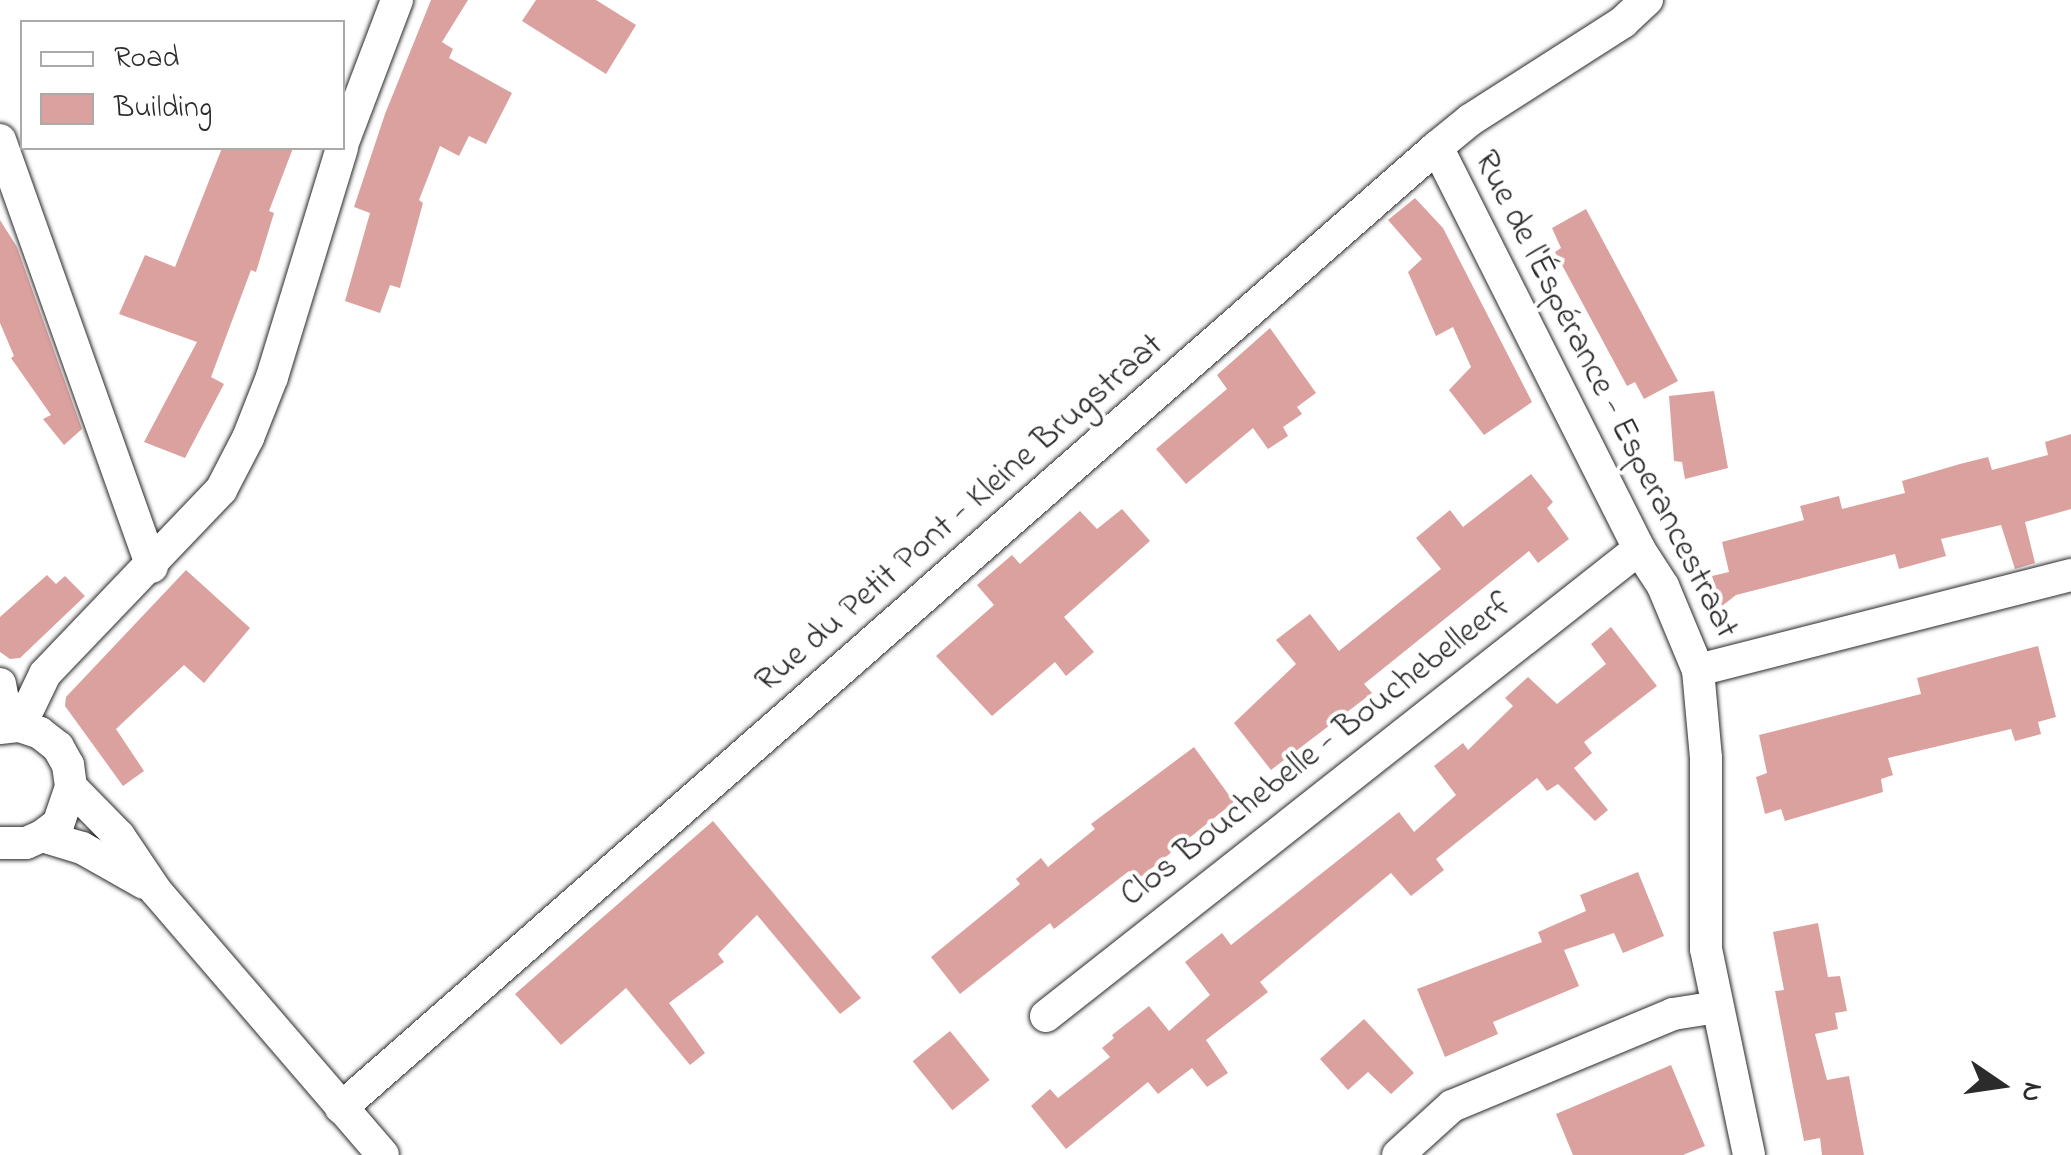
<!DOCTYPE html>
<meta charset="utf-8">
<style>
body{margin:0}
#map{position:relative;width:2071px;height:1155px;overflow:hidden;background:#fff;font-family:"Indie Flower",sans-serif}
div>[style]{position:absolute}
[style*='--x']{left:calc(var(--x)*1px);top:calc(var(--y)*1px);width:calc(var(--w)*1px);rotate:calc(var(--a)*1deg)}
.building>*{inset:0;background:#dba19e;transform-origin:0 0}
.roads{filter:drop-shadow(0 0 2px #2b2b2b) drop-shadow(0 0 2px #2b2b2b)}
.minor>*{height:32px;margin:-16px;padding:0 16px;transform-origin:16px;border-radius:16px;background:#fff}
span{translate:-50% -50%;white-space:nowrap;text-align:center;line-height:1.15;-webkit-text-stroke:8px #fff;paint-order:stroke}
.street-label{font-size:35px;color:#2b2b2b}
.legend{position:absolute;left:20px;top:20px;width:325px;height:130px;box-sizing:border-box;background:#fff;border:2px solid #aaa;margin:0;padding:12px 18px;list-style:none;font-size:30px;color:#2b2b2b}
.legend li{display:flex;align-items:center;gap:20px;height:50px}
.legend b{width:50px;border:2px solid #aaa}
.north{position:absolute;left:1951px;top:1035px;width:100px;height:100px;-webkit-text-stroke:8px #fff;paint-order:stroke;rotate:103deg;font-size:28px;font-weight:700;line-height:40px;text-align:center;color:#2b2b2b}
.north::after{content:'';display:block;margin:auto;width:35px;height:45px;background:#2b2b2b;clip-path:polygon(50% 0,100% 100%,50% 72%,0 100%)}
</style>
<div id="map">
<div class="building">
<div style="clip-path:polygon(431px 0,468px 0,442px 42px,453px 49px,449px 58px,512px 93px,486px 144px,469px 136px,459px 156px,440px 146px,419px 200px,423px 203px,400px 288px,390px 285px,380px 313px,345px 301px,370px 213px,354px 207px,385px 114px)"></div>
<div style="clip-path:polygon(536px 0,596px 0,636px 25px,606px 74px,522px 21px)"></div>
<div style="clip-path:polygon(222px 148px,293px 148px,269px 211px,274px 213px,256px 272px,251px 270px,211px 377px,224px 384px,185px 458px,144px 442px,197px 342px,119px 314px,145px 255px,175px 267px)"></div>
<div style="clip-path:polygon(1415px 198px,1443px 228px,1532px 402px,1484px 435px,1449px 390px,1471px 367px,1453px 327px,1436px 336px,1408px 272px,1422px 259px,1388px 220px)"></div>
<div style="clip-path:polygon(1586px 209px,1678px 381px,1644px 399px,1635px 382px,1627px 386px,1555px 252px,1561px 248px,1552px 228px)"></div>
<div style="clip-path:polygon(0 220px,17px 247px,82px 429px,64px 445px,43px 419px,51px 415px,11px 358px,14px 356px,0 323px)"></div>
<div style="clip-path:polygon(1270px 328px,1316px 393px,1297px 407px,1302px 414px,1283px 427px,1288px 436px,1268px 449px,1253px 428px,1186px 484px,1156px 449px,1227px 389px,1217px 375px)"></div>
<div style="clip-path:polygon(1714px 391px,1728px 468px,1685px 479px,1682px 462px,1674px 461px,1669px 396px)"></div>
<div style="clip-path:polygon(2071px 434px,2071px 509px,2025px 522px,2035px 563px,2015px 569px,2001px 525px,1941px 539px,1946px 556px,1899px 569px,1895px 554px,1736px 595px,1722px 606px,1712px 576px,1729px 572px,1722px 542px,1804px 520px,1800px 506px,1839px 496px,1842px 509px,1905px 493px,1902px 481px,1960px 464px,1988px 457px,1992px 470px,2048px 455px,2045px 442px)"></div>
<div style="clip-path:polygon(1531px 474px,1553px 502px,1547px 508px,1569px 539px,1538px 563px,1529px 551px,1364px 684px,1372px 693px,1271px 770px,1234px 723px,1296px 664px,1276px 640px,1310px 614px,1339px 651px,1441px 569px,1416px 538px,1450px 510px,1463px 527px)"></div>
<div style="clip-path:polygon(1122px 509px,1150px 541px,1064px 617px,1094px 652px,1066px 676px,1055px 662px,992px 716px,936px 656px,994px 605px,977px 585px,1012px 555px,1020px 564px,1080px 511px,1097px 529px)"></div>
<div style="clip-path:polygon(186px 570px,250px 628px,204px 683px,184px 665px,116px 729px,144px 771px,123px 786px,65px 706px,66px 697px)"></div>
<div style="clip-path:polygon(47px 575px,56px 584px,65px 576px,85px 596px,20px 658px,10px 659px,0 652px,0 617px)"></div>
<div style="clip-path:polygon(1611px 627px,1657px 686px,1584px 742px,1592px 753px,1574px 768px,1608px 810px,1595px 821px,1558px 784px,1547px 791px,1537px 778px,1436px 859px,1444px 870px,1411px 896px,1391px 873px,1260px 982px,1268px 992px,1206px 1040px,1228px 1073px,1207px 1087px,1192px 1068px,1158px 1094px,1148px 1082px,1066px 1149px,1031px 1106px,1050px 1089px,1058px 1098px,1110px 1057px,1102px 1048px,1114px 1038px,1112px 1035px,1149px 1006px,1169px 1031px,1210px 995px,1185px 962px,1222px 933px,1231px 945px,1399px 812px,1414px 832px,1456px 795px,1434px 766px,1463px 743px,1468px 750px,1513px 706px,1505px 698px,1528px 677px,1557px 704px,1606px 664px,1591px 644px)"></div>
<div style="clip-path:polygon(2038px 646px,2056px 717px,2038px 722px,2041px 734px,2015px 741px,2011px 729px,1888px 758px,1893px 775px,1881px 779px,1883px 792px,1785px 821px,1781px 809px,1765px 814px,1756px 777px,1767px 773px,1759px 735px,1921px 694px,1917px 678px)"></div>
<div style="clip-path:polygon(1194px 747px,1234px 802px,1137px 880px,1129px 871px,1054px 929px,1050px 923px,960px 994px,931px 957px,1020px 884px,1016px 879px,1041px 858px,1048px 867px,1095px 829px,1091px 824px)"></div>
<div style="clip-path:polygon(713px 821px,861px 998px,840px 1014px,757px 915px,718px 954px,724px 962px,669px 1003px,705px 1053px,690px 1065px,626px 988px,561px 1045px,515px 994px)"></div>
<div style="clip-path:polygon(1638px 872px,1664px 936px,1623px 953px,1614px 933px,1564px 950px,1579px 986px,1493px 1022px,1498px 1034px,1445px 1057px,1417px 989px,1542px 942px,1538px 932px,1586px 911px,1580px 895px)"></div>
<div style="clip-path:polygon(1818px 923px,1828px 977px,1840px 976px,1847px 1011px,1835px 1013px,1838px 1029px,1815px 1034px,1827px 1080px,1849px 1076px,1864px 1155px,1822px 1155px,1820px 1138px,1804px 1141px,1792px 1081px,1775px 991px,1784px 990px,1773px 932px)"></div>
<div style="clip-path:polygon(1364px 1019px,1414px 1073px,1391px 1094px,1368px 1072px,1348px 1090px,1320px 1059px)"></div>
<div style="left:950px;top:1031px;width:63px;height:48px;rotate:51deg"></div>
<div style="clip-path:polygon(1671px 1065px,1705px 1146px,1683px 1155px,1573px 1155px,1556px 1114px)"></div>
</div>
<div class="roads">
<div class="minor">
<div style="--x:0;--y:140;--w:453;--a:70.4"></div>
<div style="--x:342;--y:145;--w:155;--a:-69.2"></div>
<div style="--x:1437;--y:147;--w:450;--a:63.3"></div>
<div style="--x:1639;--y:549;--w:44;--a:57"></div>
<div style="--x:1663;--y:586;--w:91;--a:67.4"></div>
<div style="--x:1698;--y:670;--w:88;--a:84.8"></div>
<div style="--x:1706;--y:758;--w:191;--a:90"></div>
<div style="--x:1706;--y:949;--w:210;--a:78.2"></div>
<div style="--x:1698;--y:670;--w:385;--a:-14.3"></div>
<div style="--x:0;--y:684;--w:43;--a:79.2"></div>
<div style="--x:20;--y:726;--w:58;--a:-64.3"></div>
<div style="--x:45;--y:674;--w:255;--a:-46.3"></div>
<div style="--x:221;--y:490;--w:59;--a:-62.6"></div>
<div style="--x:248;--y:438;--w:66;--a:-68.5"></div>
<div style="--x:272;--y:377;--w:239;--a:-73"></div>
<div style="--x:0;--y:728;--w:20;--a:-6"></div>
<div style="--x:20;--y:726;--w:21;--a:19"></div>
<div style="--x:40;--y:733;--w:23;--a:38"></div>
<div style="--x:58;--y:747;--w:21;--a:61"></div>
<div style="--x:68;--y:765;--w:22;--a:82"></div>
<div style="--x:71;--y:787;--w:39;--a:109"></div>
<div style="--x:58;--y:824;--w:20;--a:143"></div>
<div style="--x:42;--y:836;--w:17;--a:156"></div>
<div style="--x:26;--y:843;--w:26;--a:180"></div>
<div style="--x:71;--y:787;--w:69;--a:45.6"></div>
<div style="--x:119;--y:836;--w:66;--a:56.1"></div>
<div style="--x:156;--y:891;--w:348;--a:49.3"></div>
<div style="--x:42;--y:836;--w:42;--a:16.7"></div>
<div style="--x:82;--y:848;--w:71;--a:29.4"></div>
<div style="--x:1046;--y:1016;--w:755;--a:-38.22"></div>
<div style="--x:341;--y:1108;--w:1458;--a:-41.25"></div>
<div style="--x:1437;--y:147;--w:43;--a:-39.3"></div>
<div style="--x:1470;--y:120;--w:182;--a:-32.6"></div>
<div style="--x:1623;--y:22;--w:33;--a:-43"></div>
<div style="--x:1398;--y:1155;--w:73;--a:-42.2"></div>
<div style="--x:1452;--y:1106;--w:239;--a:-22.6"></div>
<div style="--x:1673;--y:1014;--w:45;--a:-9"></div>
</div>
</div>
<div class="street-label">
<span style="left:1605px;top:395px;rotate:63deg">Rue de l'Éspérance - Esperancestraat</span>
<span style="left:960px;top:514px;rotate:-41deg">Rue du Petit Pont - Kleine Brugstraat</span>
<span style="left:1317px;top:751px;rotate:-38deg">Clos Bouchebelle - Bouchebelleerf</span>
</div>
<ul class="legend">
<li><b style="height:12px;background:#fff"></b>Road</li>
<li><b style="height:28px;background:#dba19e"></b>Building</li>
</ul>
<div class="north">N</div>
</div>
